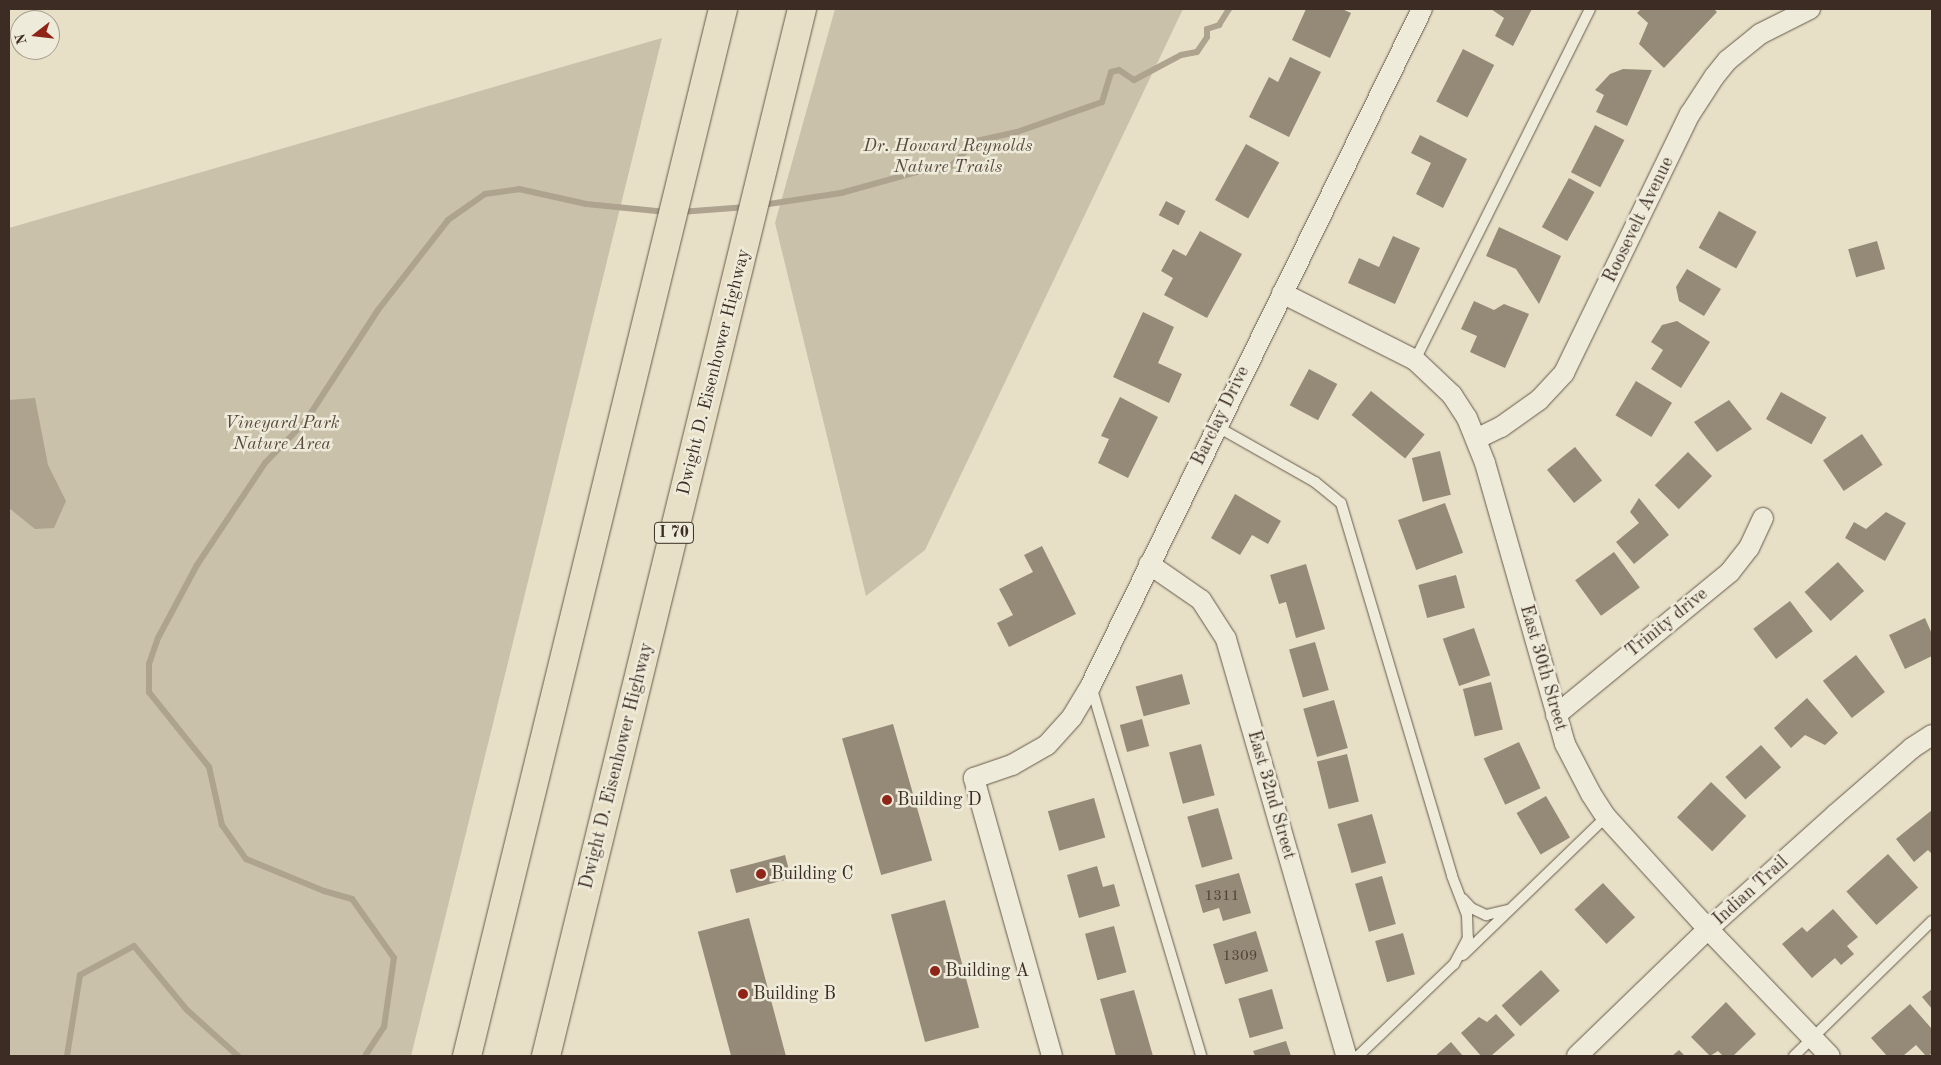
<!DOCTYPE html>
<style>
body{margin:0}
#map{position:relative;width:1941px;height:1065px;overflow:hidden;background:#e7e0c6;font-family:"Old Standard TT",serif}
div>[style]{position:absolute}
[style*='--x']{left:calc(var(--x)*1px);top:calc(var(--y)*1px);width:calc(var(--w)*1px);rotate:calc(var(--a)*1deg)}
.green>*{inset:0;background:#cac1aa}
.water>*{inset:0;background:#ada38f}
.stream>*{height:6px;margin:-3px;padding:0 3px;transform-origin:3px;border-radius:3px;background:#ada38f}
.building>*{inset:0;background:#958a78;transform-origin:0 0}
.roads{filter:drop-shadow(0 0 1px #67594c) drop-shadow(0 0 1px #67594c)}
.service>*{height:10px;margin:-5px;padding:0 5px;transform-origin:5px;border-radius:5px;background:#efebda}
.minor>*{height:20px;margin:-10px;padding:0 10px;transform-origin:10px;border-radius:10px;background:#efebda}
.motorway>*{height:28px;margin:-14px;padding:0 14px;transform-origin:14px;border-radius:14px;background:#e7e0c6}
.dots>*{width:14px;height:14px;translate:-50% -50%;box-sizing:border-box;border:2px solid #efebda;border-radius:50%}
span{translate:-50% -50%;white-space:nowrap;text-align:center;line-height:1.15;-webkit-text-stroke:5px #efebda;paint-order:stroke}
.number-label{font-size:15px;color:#524439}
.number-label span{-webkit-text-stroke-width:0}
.shield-label span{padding:1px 4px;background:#efebda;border:1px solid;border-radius:4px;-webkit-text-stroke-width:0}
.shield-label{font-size:16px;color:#3c2c24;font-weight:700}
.park-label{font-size:18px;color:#584a3f;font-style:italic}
.street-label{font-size:18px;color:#3c2c24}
.poi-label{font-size:18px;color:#3c2c24}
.left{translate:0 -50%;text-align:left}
.frame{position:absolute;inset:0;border:10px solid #3c2c24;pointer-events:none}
.north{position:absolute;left:10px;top:10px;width:50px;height:50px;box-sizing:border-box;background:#efebda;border:1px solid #a79f91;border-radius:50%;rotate:254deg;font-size:14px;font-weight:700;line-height:20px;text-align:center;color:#3c2c24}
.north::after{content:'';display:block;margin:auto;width:18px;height:22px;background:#8f2418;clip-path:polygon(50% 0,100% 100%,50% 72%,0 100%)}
</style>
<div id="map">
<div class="green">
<div style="clip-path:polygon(835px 9px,1183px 9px,925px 550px,866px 596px,775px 223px)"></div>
<div style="clip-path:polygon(662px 38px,411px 1056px,9px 1056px,9px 228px)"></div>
</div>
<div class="water">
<div style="clip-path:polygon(35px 398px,48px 465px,66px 501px,54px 528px,35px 529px,9px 508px,9px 400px)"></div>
</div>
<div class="stream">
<div style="--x:762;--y:205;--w:80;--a:-8.6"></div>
<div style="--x:841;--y:193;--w:83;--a:-15.4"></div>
<div style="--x:921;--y:171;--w:26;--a:-2"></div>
<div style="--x:947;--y:170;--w:41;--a:-45"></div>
<div style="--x:976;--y:141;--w:42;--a:-12.4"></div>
<div style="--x:1017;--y:132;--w:90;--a:-19.4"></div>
<div style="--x:1102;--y:102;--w:31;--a:-73"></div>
<div style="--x:1111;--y:72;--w:8;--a:-14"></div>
<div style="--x:1119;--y:70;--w:18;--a:34"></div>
<div style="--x:1134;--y:80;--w:53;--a:-28"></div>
<div style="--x:1181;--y:55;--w:16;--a:-11"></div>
<div style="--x:1197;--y:52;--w:18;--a:-56"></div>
<div style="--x:1207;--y:37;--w:8;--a:-90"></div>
<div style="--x:1207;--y:29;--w:13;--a:-18"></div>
<div style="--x:1219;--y:25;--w:19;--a:-58"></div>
<div style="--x:680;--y:212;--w:67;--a:-4.3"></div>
<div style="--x:67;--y:1056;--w:82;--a:-80.9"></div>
<div style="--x:80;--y:975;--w:61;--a:-28.2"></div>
<div style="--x:134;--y:946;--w:83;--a:50.4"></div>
<div style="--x:187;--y:1010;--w:69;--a:42"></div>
<div style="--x:365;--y:1056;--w:35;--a:-57"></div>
<div style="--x:384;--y:1027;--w:70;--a:-81.8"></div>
<div style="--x:394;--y:958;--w:72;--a:-125.4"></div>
<div style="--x:352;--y:899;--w:29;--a:-164"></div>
<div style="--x:324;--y:891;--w:84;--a:-157.7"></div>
<div style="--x:246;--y:859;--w:42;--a:-125.2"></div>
<div style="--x:222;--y:825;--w:59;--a:-102.6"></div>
<div style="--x:209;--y:767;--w:96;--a:-128.7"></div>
<div style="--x:149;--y:692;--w:28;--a:-90"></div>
<div style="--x:149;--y:664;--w:28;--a:-71"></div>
<div style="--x:158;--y:638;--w:83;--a:-61.9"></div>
<div style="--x:197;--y:565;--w:123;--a:-56.3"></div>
<div style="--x:265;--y:463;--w:57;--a:-45.7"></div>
<div style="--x:305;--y:422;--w:134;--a:-56.9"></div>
<div style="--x:378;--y:310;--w:114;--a:-52.1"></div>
<div style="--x:448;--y:220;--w:45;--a:-35.1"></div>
<div style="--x:485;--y:194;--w:34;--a:-8"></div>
<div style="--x:519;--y:189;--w:69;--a:12.6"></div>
<div style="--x:586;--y:204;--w:81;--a:5.6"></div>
</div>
<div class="building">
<div style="clip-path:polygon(1306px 9px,1342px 9px,1351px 13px,1330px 58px,1292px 40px)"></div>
<div style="clip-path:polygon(1491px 9px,1532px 9px,1513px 46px,1495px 36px,1504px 18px)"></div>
<div style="clip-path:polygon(1641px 9px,1714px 9px,1717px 12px,1664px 68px,1639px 44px,1648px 23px,1637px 13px)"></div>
<div style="left:1463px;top:49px;width:35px;height:59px;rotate:27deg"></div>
<div style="clip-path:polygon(1290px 57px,1321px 72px,1289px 137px,1249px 117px,1269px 77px,1278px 82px)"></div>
<div style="clip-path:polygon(1623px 69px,1652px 70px,1627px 126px,1596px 112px,1604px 95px,1595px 90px,1610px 74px)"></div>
<div style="left:1595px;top:125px;width:33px;height:53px;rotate:27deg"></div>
<div style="clip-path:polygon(1420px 135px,1467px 159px,1443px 208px,1416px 194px,1431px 163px,1411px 153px)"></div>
<div style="left:1246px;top:144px;width:38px;height:64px;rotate:29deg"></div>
<div style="left:1569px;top:178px;width:29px;height:56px;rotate:29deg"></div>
<div style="left:1166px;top:201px;width:22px;height:16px;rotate:27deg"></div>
<div style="left:1719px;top:211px;width:43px;height:42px;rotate:29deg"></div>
<div style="clip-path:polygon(1499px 227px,1561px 256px,1539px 304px,1516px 269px,1486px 256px)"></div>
<div style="clip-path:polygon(1200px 231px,1242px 254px,1207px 318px,1164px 295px,1173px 278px,1161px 271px,1173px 249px,1186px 256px)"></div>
<div style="clip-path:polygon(1393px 236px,1420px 248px,1395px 304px,1348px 283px,1359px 258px,1379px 267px)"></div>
<div style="left:1877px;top:241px;width:29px;height:30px;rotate:74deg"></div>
<div style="clip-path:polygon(1687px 269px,1721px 289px,1704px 316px,1679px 301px,1676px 287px)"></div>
<div style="clip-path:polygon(1474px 301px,1494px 310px,1504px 304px,1529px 314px,1505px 368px,1470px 352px,1477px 336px,1461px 329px)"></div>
<div style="clip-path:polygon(1143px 312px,1174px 327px,1158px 363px,1182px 374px,1169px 403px,1113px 377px)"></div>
<div style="clip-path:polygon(1677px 321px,1710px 342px,1681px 388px,1651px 369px,1663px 350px,1651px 342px,1662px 325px)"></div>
<div style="left:1309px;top:369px;width:32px;height:41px;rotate:28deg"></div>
<div style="left:1636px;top:381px;width:42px;height:40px;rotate:31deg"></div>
<div style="left:1371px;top:391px;width:69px;height:31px;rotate:39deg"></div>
<div style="left:1781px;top:392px;width:52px;height:31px;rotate:29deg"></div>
<div style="clip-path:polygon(1120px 397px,1158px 417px,1128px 478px,1098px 463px,1109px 439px,1101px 436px)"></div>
<div style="clip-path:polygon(1729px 400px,1752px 429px,1717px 452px,1694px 422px)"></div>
<div style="left:1862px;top:434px;width:37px;height:47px;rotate:56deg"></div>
<div style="left:1575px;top:447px;width:43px;height:36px;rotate:51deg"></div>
<div style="left:1440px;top:451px;width:45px;height:29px;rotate:76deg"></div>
<div style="left:1688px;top:452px;width:34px;height:47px;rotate:45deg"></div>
<div style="clip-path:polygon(1235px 494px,1281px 521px,1268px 544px,1252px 535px,1240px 555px,1211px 538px)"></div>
<div style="clip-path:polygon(1639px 498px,1669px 535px,1634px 564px,1616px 542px,1639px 523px,1630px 512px)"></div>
<div style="left:1445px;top:503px;width:53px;height:50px;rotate:70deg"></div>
<div style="clip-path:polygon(1886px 512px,1906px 523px,1885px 561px,1845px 538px,1854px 522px,1866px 529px)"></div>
<div style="clip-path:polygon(1042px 546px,1076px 614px,1009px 647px,997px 623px,1013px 615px,999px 589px,1033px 572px,1024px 555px)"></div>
<div style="left:1614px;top:552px;width:44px;height:48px;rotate:54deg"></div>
<div style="left:1838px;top:562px;width:39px;height:45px;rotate:48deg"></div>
<div style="clip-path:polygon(1306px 564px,1325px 629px,1296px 638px,1286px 602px,1279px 604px,1270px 575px)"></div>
<div style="left:1456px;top:575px;width:34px;height:39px;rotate:75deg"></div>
<div style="left:1790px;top:601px;width:38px;height:46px;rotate:53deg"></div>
<div style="clip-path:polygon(1925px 618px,1932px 634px,1932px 656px,1905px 669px,1889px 635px)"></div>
<div style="left:1474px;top:628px;width:50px;height:33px;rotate:71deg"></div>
<div style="left:1315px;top:642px;width:50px;height:27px;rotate:74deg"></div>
<div style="left:1856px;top:655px;width:47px;height:42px;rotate:52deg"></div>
<div style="left:1182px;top:674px;width:31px;height:48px;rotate:75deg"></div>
<div style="left:1491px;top:682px;width:49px;height:29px;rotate:76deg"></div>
<div style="clip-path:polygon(1807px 698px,1838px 733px,1825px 745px,1805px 735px,1791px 748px,1774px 728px)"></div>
<div style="left:1334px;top:700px;width:50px;height:32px;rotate:74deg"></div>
<div style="left:1142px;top:719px;width:28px;height:23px;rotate:75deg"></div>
<div style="left:893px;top:724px;width:142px;height:53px;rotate:74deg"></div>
<div style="left:1519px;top:742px;width:51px;height:39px;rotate:65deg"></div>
<div style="left:1201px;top:744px;width:53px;height:33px;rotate:75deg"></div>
<div style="left:1761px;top:745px;width:30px;height:48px;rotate:48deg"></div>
<div style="left:1347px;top:754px;width:49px;height:31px;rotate:76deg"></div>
<div style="left:1711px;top:782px;width:49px;height:49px;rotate:44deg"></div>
<div style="left:1546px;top:796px;width:48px;height:34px;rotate:60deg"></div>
<div style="left:1094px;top:798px;width:41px;height:48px;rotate:74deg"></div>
<div style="left:1218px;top:808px;width:53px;height:32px;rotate:74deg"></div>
<div style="clip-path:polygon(1932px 810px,1932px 854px,1928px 850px,1914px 862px,1896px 839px)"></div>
<div style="left:1372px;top:814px;width:51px;height:36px;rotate:74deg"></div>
<div style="left:1888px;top:854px;width:45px;height:56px;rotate:48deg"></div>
<div style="left:785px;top:855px;width:24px;height:57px;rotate:75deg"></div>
<div style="clip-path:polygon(1097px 866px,1103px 887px,1114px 884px,1120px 906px,1079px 918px,1067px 875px)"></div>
<div style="clip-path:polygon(1239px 873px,1251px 913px,1223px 921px,1219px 908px,1203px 913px,1195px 885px)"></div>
<div style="left:1382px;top:876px;width:50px;height:28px;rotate:74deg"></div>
<div style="left:1603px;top:883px;width:47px;height:39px;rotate:47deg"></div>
<div style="left:945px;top:900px;width:132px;height:56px;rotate:75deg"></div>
<div style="clip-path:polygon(1833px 909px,1858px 937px,1847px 946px,1854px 954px,1841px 965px,1835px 958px,1812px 978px,1782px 944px,1802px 927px,1807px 932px)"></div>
<div style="left:749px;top:918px;width:143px;height:53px;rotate:75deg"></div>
<div style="left:1114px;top:926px;width:48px;height:30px;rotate:75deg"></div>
<div style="left:1256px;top:931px;width:42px;height:45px;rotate:73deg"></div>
<div style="left:1403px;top:933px;width:43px;height:29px;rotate:74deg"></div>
<div style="left:1541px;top:970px;width:28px;height:53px;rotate:48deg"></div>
<div style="left:1272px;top:989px;width:41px;height:35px;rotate:74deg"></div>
<div style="clip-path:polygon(1932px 989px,1932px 1009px,1922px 997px)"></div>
<div style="clip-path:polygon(1134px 990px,1153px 1056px,1116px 1056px,1100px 999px)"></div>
<div style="clip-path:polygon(1726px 1002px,1756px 1034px,1733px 1056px,1723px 1056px,1718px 1051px,1710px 1056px,1691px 1037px)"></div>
<div style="clip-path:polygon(1910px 1004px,1932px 1029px,1932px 1054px,1926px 1056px,1916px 1045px,1903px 1056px,1887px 1056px,1871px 1038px)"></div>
<div style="clip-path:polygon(1496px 1014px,1515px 1035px,1491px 1056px,1481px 1056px,1461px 1033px,1479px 1017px,1487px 1022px)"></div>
<div style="clip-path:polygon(1286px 1041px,1291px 1056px,1255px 1056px,1253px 1051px)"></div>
<div style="clip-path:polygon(1451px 1042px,1463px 1056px,1435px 1056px)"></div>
<div style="clip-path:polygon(1679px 1050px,1685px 1056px,1672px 1056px)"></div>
</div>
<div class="roads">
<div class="service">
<div style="--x:1415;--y:360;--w:392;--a:-63.5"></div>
<div style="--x:1216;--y:426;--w:114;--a:29.5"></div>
<div style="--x:1315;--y:482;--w:33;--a:39"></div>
<div style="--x:1341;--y:503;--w:389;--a:73.4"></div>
<div style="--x:1452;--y:876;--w:42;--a:69"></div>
<div style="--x:1467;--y:915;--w:23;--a:88"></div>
<div style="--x:1468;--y:938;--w:30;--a:118"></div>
<div style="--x:1454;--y:964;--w:133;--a:136.2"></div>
<div style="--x:1091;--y:686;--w:386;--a:73.4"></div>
<div style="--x:1463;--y:899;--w:12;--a:48"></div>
<div style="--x:1471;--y:908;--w:17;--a:25"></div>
<div style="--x:1486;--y:915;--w:23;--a:-13"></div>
<div style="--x:1463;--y:955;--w:199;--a:-44"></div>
<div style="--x:1794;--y:1056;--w:193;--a:-44.4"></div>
</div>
<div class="minor">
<div style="--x:1282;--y:293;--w:149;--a:26.7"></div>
<div style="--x:1415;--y:360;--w:51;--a:43.4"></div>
<div style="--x:1452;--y:395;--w:27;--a:57"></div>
<div style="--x:1467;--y:418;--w:48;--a:68.2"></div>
<div style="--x:1485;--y:463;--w:292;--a:74.1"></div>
<div style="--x:1565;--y:744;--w:56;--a:62.5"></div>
<div style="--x:1591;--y:794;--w:27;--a:57"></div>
<div style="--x:1606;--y:817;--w:151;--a:47.7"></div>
<div style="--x:1708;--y:929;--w:176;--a:46.2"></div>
<div style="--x:1476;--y:439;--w:28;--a:-26"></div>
<div style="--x:1501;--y:427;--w:47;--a:-35.4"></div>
<div style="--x:1539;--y:400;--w:37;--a:-47"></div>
<div style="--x:1564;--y:373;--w:288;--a:-64.1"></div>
<div style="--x:1690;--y:114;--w:44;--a:-57"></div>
<div style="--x:1714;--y:77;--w:22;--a:-51"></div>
<div style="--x:1728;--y:60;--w:41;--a:-39.1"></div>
<div style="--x:1760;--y:34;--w:56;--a:-26.6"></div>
<div style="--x:1149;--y:564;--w:63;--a:34.7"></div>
<div style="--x:1201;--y:600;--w:46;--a:57.3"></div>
<div style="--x:1226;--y:639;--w:434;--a:73.9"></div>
<div style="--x:1556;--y:715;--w:225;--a:-39.4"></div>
<div style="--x:1730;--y:572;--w:31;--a:-52"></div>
<div style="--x:1749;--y:548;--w:33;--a:-65"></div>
<div style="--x:1052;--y:1056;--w:289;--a:-105.7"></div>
<div style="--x:974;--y:778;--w:40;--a:-18.9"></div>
<div style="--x:1012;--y:765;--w:40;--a:-29.7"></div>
<div style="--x:1047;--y:745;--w:38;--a:-48"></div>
<div style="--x:1072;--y:717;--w:37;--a:-59"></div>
<div style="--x:1091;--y:685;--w:753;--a:-63.91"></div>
<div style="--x:1577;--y:1056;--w:182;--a:-44.1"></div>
<div style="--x:1708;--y:929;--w:171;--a:-41.9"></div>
<div style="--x:1835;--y:815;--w:102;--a:-41"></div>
<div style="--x:1912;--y:748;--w:24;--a:-33"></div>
</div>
<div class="motorway">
<div style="--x:467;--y:1056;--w:1078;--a:-76.26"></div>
<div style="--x:546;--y:1056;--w:1078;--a:-76.26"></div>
</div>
</div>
<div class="dots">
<div style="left:887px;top:800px;background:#8f2418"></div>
<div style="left:761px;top:874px;background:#8f2418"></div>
<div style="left:935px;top:971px;background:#8f2418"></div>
<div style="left:743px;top:994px;background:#8f2418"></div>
</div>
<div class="number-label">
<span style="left:1222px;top:897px">1311</span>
<span style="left:1240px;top:957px">1309</span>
</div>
<div class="shield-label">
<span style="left:674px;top:533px">I 70</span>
</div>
<div class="park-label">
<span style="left:948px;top:157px">Dr. Howard Reynolds<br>Nature Trails</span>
<span style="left:282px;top:434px">Vineyard Park<br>Nature Area</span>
</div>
<div class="street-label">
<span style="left:1639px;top:220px;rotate:-64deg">Roosevelt Avenue</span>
<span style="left:714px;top:372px;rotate:-76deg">Dwight D. Eisenhower Highway</span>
<span style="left:1221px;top:416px;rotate:-64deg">Barclay Drive</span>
<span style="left:1667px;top:623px;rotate:-39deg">Trinity drive</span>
<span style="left:1543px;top:668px;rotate:74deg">East 30th Street</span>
<span style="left:617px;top:766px;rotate:-76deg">Dwight D. Eisenhower Highway</span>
<span style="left:1271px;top:795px;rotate:74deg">East 32nd Street</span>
<span style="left:1751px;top:891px;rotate:-42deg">Indian Trail</span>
</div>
<div class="poi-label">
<span class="left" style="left:897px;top:800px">Building D</span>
<span class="left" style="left:771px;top:874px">Building C</span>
<span class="left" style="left:945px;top:971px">Building A</span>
<span class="left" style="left:753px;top:994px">Building B</span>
</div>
<div class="frame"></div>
<div class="north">N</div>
</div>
